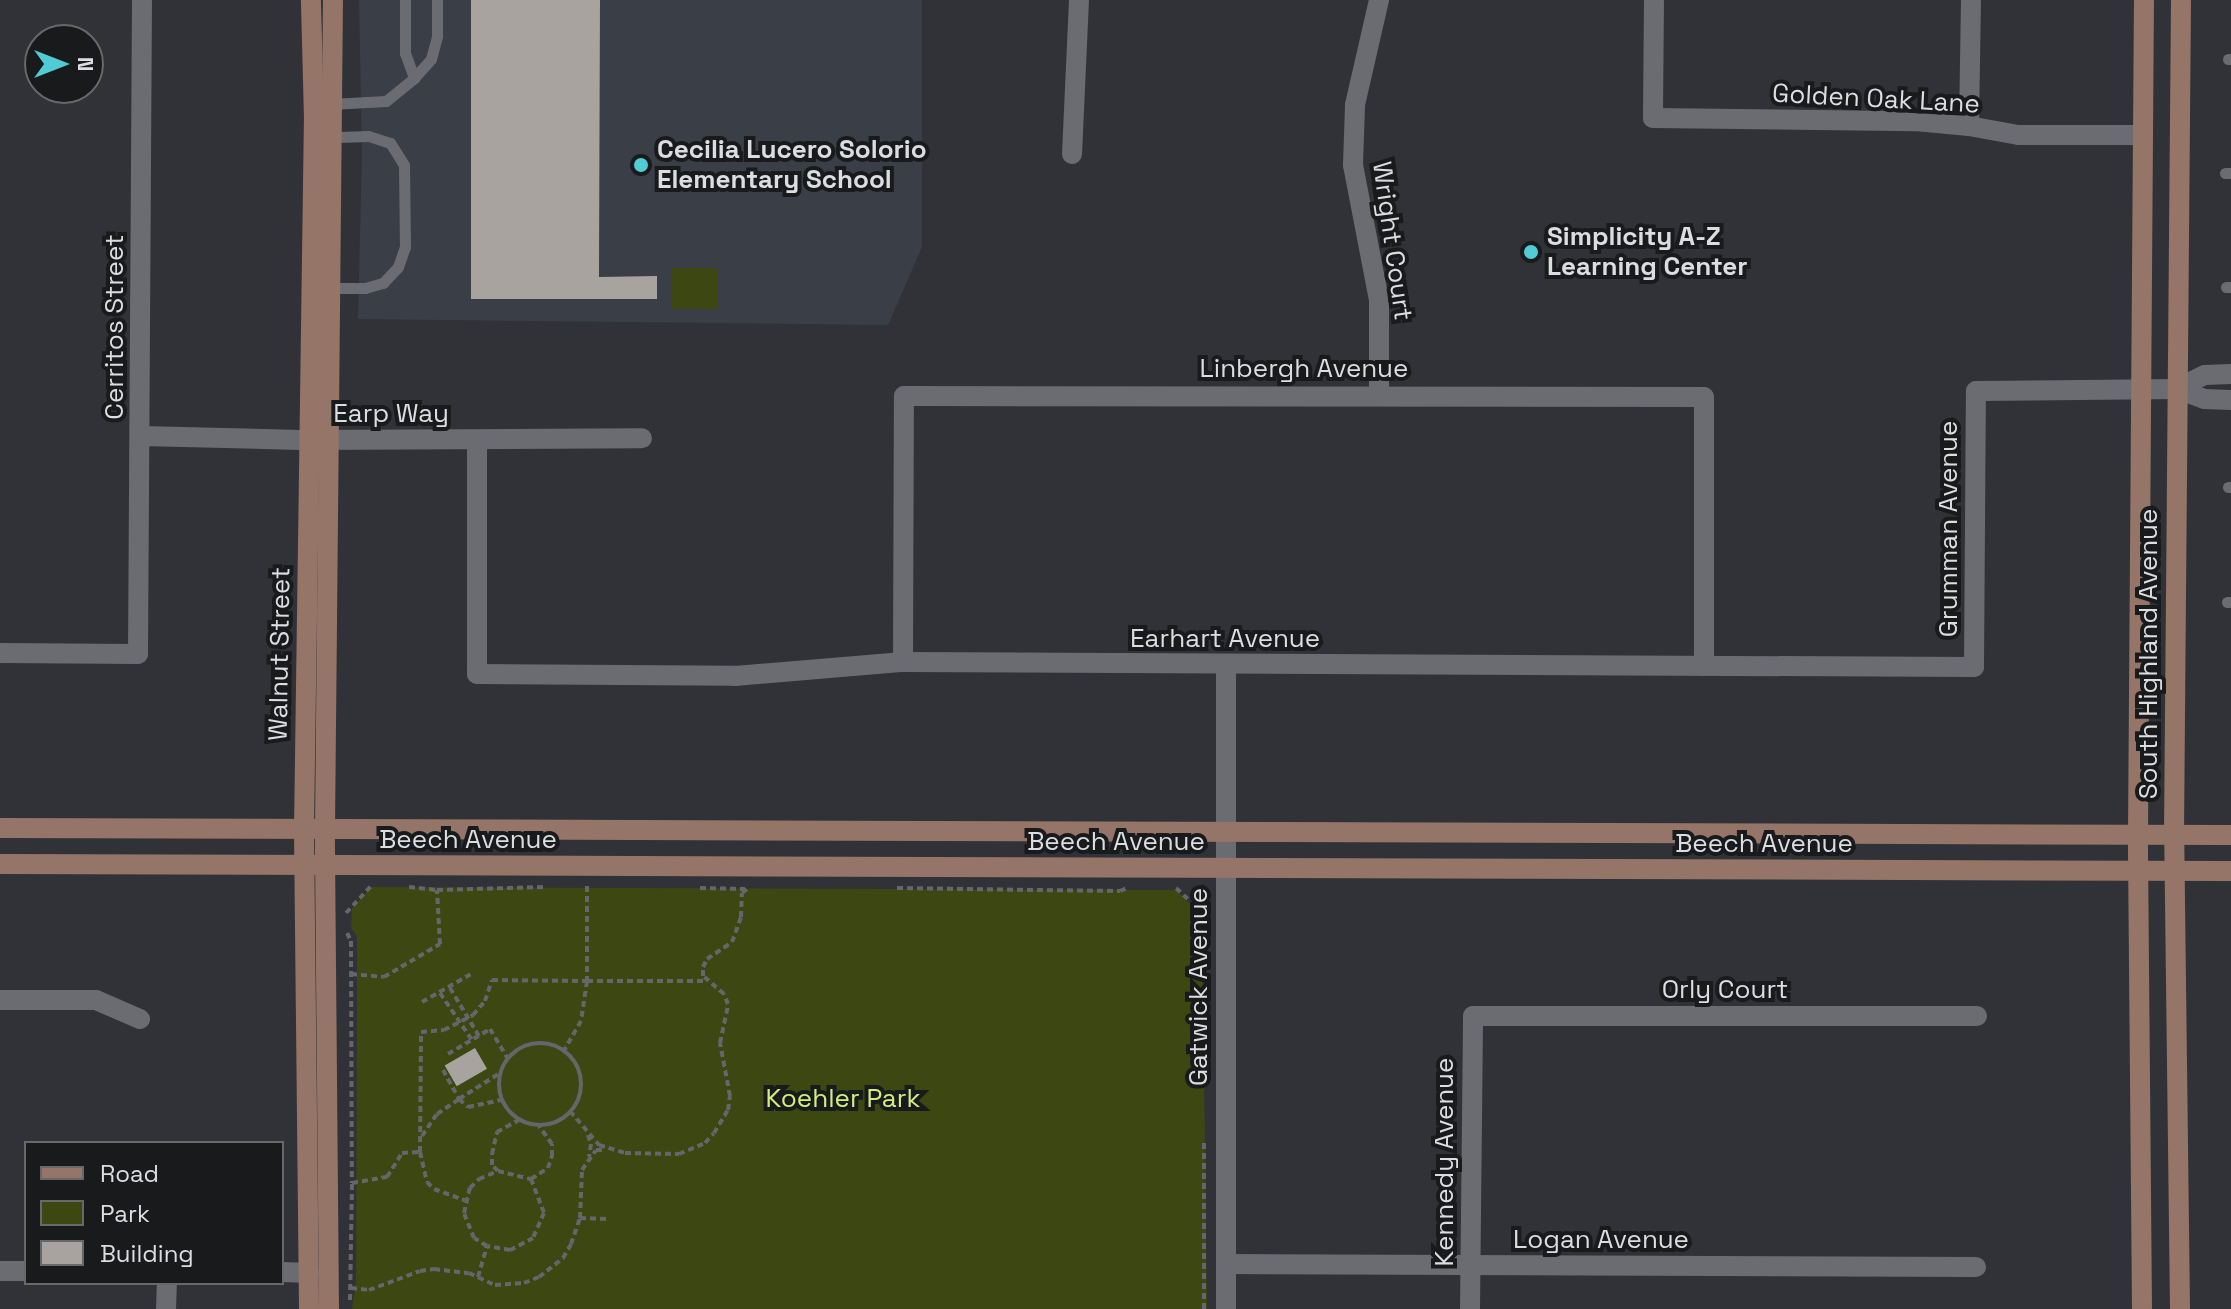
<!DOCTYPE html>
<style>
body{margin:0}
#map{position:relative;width:2231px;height:1309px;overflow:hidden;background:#303237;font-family:"Space Grotesk",sans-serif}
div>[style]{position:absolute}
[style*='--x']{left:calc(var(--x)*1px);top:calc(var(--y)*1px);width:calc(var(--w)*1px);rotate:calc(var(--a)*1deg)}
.built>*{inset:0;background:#3a3e47}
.green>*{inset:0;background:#3c4711;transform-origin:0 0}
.building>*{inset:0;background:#a8a39e;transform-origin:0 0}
.path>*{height:4px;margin-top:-2px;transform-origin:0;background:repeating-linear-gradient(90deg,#64666b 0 6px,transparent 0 10px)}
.path>.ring{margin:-2px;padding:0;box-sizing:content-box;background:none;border:4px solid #64666b;border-radius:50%}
.lane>*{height:11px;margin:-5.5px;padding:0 5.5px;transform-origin:5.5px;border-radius:5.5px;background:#6a6c72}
.street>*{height:20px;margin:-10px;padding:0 10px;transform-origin:10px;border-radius:10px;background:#6a6c72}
.secondary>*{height:20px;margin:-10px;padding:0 10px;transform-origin:10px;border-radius:10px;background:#957568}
.dots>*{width:22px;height:22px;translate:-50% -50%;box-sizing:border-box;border:4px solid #191a1c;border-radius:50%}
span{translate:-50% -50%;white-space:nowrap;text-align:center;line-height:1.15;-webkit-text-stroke:8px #191a1c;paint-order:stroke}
.street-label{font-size:26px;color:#dbdde0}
.poi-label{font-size:26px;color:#dbdde0;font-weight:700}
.left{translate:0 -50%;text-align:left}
.park-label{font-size:26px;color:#d3ed7f}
.legend{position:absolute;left:24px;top:1141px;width:260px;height:144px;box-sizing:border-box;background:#191a1c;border:2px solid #67686a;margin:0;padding:10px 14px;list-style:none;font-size:24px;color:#dbdde0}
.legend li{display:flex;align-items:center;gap:16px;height:40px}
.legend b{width:40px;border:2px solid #67686a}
.north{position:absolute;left:24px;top:24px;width:80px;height:80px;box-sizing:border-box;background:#191a1c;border:2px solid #67686a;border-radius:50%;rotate:90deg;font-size:22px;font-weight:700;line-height:32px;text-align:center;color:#dbdde0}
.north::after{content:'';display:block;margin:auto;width:28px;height:36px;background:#51ccd4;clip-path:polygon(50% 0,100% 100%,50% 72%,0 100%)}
</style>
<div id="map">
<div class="built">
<div style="clip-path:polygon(359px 0,922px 0,922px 247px,888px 325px,358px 319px,362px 153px)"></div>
</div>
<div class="green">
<div style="left:672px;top:268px;width:45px;height:41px"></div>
<div style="clip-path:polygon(371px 887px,1176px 890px,1202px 916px,1207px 1309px,352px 1309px,356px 1280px,357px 996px,357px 936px,351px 928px,352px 908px)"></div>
</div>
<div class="building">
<div style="clip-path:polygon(471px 0,600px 0,599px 277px,657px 276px,657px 299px,471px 299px)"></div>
<div style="left:475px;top:1048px;width:24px;height:35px;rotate:60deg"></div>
</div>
<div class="path">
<div style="--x:587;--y:886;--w:95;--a:90"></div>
<div style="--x:587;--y:981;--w:120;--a:0"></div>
<div style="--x:409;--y:887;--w:28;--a:6"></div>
<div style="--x:437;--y:890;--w:110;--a:-1.6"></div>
<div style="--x:700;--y:888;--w:45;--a:1.3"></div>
<div style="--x:897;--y:888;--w:223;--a:0.8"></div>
<div style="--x:1120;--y:891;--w:8;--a:-23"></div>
<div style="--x:1176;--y:888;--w:38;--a:43"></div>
<div style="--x:1204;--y:914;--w:5;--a:90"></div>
<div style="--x:346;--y:913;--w:38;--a:-47"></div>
<div style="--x:347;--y:933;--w:9;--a:63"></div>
<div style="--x:351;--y:941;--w:242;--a:89.8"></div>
<div style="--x:351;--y:974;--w:33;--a:5"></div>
<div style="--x:384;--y:977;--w:65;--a:-30.5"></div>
<div style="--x:440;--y:944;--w:54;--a:-93.2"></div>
<div style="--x:450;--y:988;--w:56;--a:58.9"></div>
<div style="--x:440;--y:993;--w:57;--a:55.8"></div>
<div style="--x:422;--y:1002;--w:56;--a:-29.7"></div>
<div class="ring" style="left:499px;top:1043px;width:78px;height:78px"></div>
<div style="--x:448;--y:1054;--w:49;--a:-30.8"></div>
<div style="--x:490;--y:1029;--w:35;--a:59"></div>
<div style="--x:443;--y:1070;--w:33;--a:61"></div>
<div style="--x:459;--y:1099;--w:49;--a:-32.4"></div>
<div style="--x:570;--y:1111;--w:45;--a:49.5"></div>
<div style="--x:599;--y:1145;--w:27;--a:17"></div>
<div style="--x:625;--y:1153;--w:54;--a:1.1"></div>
<div style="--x:679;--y:1154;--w:28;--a:-23"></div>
<div style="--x:705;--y:1143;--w:13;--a:-48"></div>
<div style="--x:714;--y:1133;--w:27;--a:-59"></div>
<div style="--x:728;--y:1110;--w:14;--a:-82"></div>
<div style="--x:730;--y:1096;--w:54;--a:-100.7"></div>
<div style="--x:720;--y:1043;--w:40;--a:-78"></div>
<div style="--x:728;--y:1004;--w:11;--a:-112"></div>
<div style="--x:724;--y:994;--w:28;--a:-139"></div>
<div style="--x:703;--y:976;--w:9;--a:-90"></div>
<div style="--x:703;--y:967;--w:9;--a:-63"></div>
<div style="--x:707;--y:959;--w:30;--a:-34"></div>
<div style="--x:732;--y:942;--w:27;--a:-70"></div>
<div style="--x:741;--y:917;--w:24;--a:-88"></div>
<div style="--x:742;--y:893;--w:8;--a:-40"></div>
<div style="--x:588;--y:1135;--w:9;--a:72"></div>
<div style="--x:591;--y:1144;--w:13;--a:99"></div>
<div style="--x:422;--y:1136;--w:27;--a:-56"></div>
<div style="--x:437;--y:1114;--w:27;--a:-34"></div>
<div style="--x:459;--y:1099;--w:12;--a:42"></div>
<div style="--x:468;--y:1107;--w:35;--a:-12"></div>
<div style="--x:420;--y:1152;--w:31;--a:77"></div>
<div style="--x:427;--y:1182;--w:10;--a:45"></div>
<div style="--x:434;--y:1189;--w:33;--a:20"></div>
<div style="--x:498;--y:1171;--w:34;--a:14"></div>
<div style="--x:531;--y:1179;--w:36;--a:69"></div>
<div style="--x:544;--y:1213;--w:27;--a:114"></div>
<div style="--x:533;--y:1238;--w:26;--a:152"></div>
<div style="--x:510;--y:1250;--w:23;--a:-170"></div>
<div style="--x:487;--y:1246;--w:15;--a:-148"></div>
<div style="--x:474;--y:1238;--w:27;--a:-112"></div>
<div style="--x:464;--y:1213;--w:26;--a:-77"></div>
<div style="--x:470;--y:1188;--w:13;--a:-45"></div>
<div style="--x:479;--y:1179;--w:21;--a:-23"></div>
<div style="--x:498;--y:1171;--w:8;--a:-135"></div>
<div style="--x:492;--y:1165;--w:11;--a:-90"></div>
<div style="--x:492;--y:1154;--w:23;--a:-77"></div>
<div style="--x:497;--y:1132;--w:25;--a:-29"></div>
<div style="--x:531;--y:1179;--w:20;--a:-33"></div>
<div style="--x:548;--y:1168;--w:13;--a:-72"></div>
<div style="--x:552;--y:1156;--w:12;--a:-90"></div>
<div style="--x:552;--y:1144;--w:22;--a:-126"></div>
<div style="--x:580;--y:1218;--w:28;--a:2"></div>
<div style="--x:478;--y:1277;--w:32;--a:-74"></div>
<div style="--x:351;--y:1288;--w:18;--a:6"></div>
<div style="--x:369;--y:1290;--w:54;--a:-20.4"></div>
<div style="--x:420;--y:1271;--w:14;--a:-8"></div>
<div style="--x:434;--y:1269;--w:35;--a:7"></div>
<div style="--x:469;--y:1273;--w:29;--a:25"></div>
<div style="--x:495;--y:1285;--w:29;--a:-4"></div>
<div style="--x:524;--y:1283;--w:16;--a:-22"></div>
<div style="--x:539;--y:1277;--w:31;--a:-38"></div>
<div style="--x:563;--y:1258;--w:16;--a:-60"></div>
<div style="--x:571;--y:1244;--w:28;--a:-71"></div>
<div style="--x:580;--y:1218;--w:48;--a:-87.6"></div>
<div style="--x:582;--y:1170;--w:24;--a:-55"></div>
<div style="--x:596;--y:1150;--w:10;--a:0"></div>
<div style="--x:350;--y:1300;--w:117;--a:-89"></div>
<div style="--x:352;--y:1183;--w:36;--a:-10"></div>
<div style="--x:387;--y:1177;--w:28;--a:-58"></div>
<div style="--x:402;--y:1153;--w:18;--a:-3"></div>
<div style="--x:420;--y:1152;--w:120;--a:-89.5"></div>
<div style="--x:421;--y:1032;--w:23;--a:-5"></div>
<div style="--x:444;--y:1030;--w:33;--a:-27"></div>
<div style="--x:473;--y:1015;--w:18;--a:-49"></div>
<div style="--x:485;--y:1001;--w:22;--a:-72"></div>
<div style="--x:492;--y:980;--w:95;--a:0.6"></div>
<div style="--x:587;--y:981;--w:40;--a:98.5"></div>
<div style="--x:581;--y:1021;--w:34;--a:120"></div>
<div style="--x:1204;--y:1309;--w:166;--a:-90"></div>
</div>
<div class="lane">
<div style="--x:405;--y:0;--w:53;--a:90"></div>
<div style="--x:405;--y:53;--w:27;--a:70"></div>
<div style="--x:2228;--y:59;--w:3;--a:0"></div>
<div style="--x:331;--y:104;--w:55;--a:-3.1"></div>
<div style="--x:386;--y:101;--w:36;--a:-39"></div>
<div style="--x:414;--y:78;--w:25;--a:-48"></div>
<div style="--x:431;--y:59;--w:24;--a:-75"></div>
<div style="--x:437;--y:36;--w:36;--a:-90"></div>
<div style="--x:2225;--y:173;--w:6;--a:0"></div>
<div style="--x:2226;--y:287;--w:5;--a:0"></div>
<div style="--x:329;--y:288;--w:36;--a:0"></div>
<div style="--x:365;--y:288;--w:19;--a:-16"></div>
<div style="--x:383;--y:283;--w:22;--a:-47"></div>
<div style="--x:398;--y:267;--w:21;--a:-71"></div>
<div style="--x:405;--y:247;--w:82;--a:-90.7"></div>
<div style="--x:404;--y:165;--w:26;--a:-122"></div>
<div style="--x:390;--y:143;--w:23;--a:-162"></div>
<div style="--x:368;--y:136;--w:37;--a:178"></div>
<div style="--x:2228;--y:487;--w:3;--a:0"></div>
<div style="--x:2227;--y:602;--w:4;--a:0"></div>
</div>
<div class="street">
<div style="--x:1379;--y:0;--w:108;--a:102.9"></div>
<div style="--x:1355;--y:105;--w:60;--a:91.9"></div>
<div style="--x:1353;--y:165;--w:137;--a:79.1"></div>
<div style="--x:1379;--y:300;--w:95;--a:90"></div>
<div style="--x:1654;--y:0;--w:118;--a:90.5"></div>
<div style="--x:1653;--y:118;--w:263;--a:0.7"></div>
<div style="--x:1916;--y:121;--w:53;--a:5.4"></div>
<div style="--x:1969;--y:126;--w:50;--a:10.4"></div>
<div style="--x:2018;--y:135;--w:125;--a:0"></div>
<div style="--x:1969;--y:126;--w:126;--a:-89.1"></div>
<div style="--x:1072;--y:154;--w:154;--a:-87.4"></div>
<div style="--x:2177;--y:389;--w:29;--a:20"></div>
<div style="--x:2204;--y:399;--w:27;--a:2"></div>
<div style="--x:141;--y:436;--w:169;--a:1.4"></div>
<div style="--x:310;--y:440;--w:332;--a:-0.3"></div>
<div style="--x:477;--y:440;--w:234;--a:90"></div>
<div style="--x:477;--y:674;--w:258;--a:0.4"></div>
<div style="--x:735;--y:676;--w:169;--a:-4.8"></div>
<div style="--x:903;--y:662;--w:1071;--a:0.27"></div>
<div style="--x:1974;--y:667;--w:276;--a:-89.6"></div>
<div style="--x:1976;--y:391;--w:201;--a:-0.6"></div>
<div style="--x:2177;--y:389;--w:31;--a:-27"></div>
<div style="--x:2205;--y:375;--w:26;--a:-2"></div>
<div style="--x:0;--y:653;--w:138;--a:0.4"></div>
<div style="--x:138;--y:654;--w:654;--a:-89.65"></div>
<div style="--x:903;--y:662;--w:266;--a:-89.8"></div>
<div style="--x:904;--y:396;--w:800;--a:0.07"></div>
<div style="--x:1704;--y:397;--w:269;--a:90"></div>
<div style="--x:1226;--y:665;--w:644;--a:90"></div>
<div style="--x:0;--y:1000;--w:96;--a:0"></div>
<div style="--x:96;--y:1000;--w:48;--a:23.4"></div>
<div style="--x:1226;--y:1264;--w:750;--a:0.23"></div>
<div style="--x:0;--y:1271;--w:26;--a:0"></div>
<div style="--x:282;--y:1272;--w:27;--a:2"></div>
<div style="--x:166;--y:1309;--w:26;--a:-88"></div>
<div style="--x:1470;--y:1309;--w:293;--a:-89.4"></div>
<div style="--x:1473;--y:1016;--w:504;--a:0"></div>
</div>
<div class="secondary">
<div style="--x:0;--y:828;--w:2231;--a:0.18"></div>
<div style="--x:0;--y:864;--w:2231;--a:0.18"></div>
<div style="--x:309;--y:1309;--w:479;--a:-90.6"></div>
<div style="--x:304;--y:830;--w:712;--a:-89.2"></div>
<div style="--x:314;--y:118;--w:118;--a:-91.5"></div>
<div style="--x:329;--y:1309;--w:479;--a:-90.5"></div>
<div style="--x:325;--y:830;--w:830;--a:-89.45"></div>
<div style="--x:2142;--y:1309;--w:475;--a:-90.5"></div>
<div style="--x:2138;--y:834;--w:834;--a:-89.59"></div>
<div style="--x:2180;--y:1309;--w:474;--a:-90.7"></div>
<div style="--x:2174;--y:835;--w:835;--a:-89.52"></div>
</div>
<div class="dots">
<div style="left:641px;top:165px;background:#51ccd4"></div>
<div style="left:1531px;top:252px;background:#51ccd4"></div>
</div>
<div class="street-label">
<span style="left:1876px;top:99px;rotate:3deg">Golden Oak Lane</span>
<span style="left:1392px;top:241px;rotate:82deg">Wright Court</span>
<span style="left:115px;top:327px;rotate:-90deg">Cerritos Street</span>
<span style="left:1304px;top:369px">Linbergh Avenue</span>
<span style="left:391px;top:414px">Earp Way</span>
<span style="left:1949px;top:529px;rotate:-90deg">Grumman Avenue</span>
<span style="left:1225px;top:639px">Earhart Avenue</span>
<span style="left:280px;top:654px;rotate:-89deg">Walnut Street</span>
<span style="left:2149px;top:654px;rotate:-90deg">South Highland Avenue</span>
<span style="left:468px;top:840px">Beech Avenue</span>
<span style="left:1116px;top:842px">Beech Avenue</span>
<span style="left:1764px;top:844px">Beech Avenue</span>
<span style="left:1199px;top:987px;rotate:-90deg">Gatwick Avenue</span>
<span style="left:1725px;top:990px">Orly Court</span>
<span style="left:1445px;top:1162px;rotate:-90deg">Kennedy Avenue</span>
<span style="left:1601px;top:1240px">Logan Avenue</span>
</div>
<div class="poi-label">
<span class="left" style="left:657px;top:165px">Cecilia Lucero Solorio<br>Elementary School</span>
<span class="left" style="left:1547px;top:252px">Simplicity A-Z<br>Learning Center</span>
</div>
<div class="park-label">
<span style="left:843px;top:1099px">Koehler Park</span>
</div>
<ul class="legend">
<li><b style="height:10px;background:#957568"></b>Road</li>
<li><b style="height:22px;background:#3c4711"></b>Park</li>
<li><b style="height:22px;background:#a8a39e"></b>Building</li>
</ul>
<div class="north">N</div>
</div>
